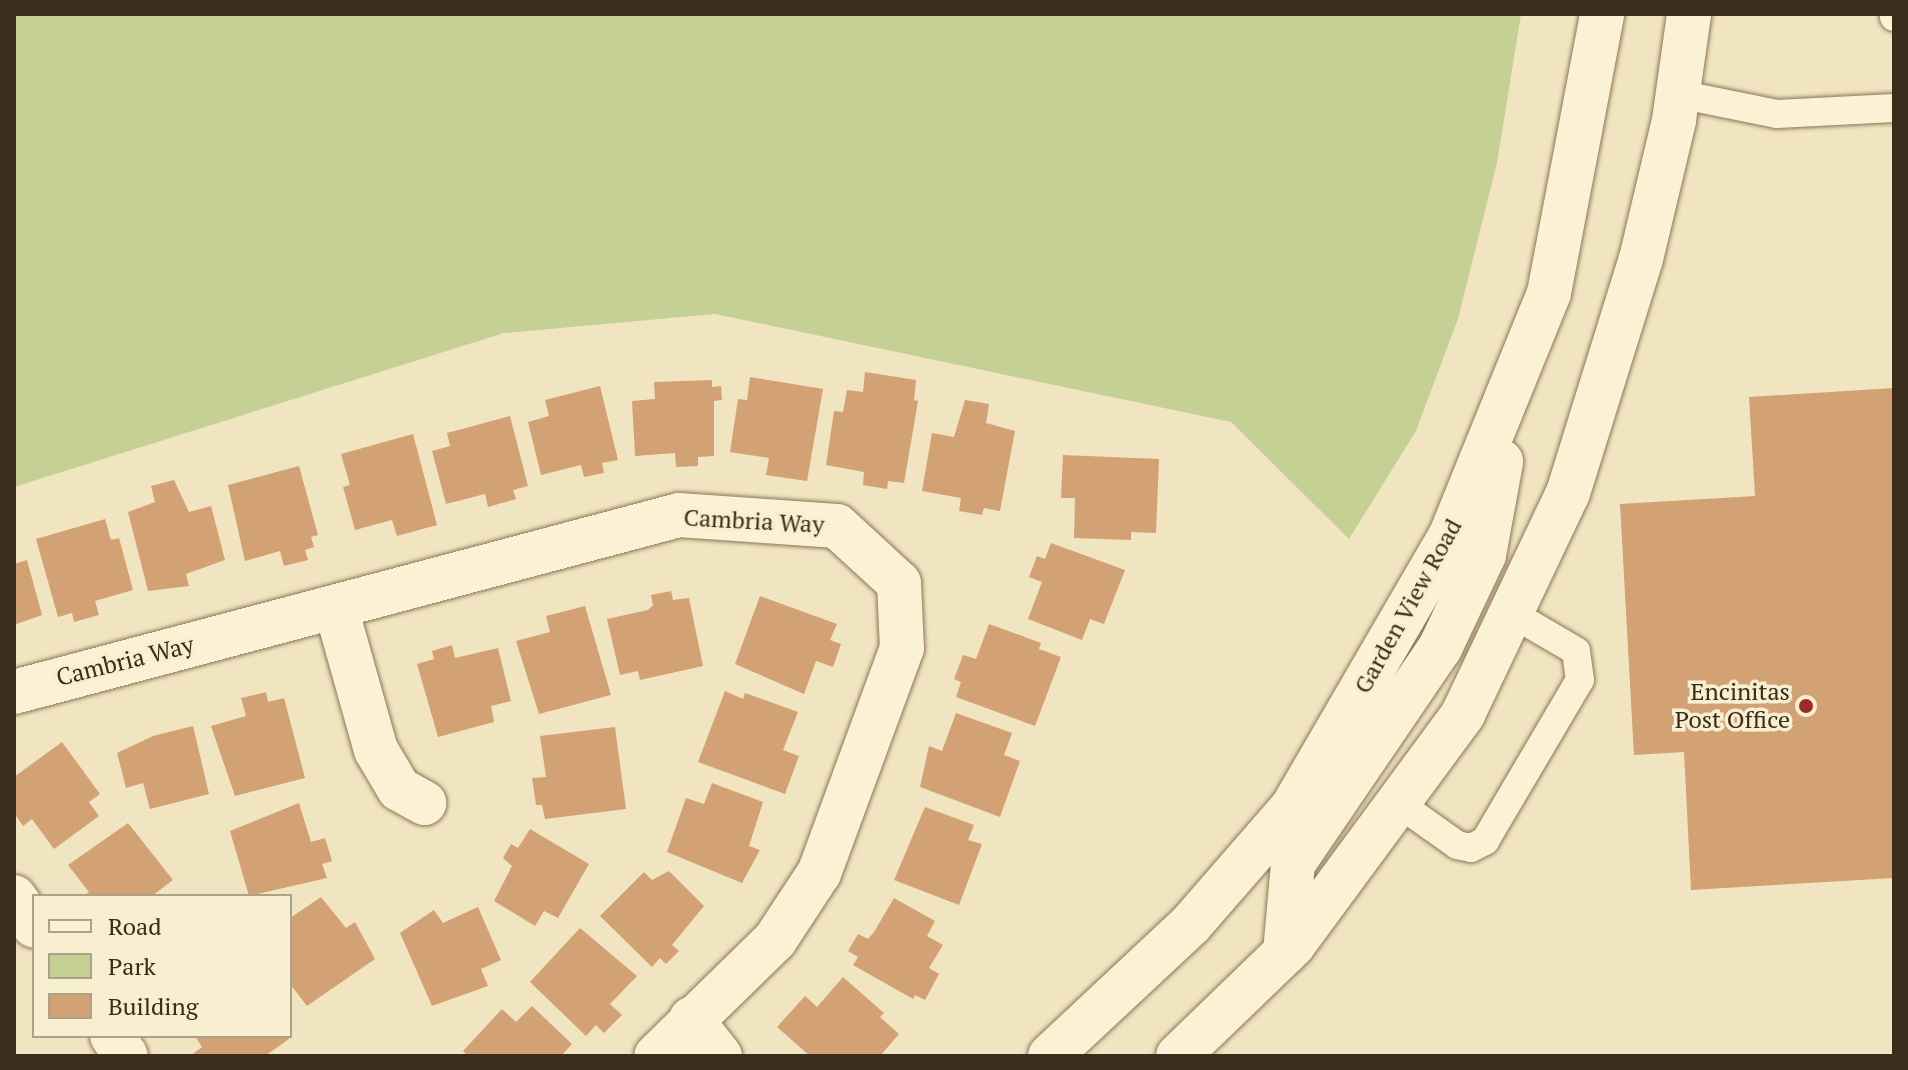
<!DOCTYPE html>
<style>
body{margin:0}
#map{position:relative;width:1908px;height:1070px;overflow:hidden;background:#f1e5c1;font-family:"PT Serif",serif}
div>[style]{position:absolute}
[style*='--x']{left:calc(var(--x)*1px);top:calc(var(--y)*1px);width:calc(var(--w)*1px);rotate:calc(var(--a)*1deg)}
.green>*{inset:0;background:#c5d094}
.building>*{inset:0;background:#d2a174}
.roads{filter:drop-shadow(0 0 2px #8c7657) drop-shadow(0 0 2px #8c7657)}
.lane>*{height:28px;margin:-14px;padding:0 14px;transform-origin:14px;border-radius:14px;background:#fbf2d5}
.street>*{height:44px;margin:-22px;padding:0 22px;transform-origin:22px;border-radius:22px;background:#fbf2d5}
.secondary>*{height:44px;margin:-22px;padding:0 22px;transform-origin:22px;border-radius:22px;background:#fbf2d5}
.dots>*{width:22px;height:22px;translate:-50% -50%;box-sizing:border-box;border:4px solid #f8efd1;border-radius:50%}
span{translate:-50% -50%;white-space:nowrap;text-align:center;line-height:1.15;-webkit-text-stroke:7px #f8efd1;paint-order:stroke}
.street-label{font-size:24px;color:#3a2d1c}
.poi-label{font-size:24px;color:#3a2d1c}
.right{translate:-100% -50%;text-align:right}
.frame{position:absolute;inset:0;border:16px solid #3a2d1c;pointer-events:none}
.legend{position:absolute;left:32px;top:894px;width:260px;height:144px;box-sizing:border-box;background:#f8efd1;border:2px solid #aca189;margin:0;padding:10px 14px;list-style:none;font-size:24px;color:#3a2d1c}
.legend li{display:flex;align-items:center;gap:16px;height:40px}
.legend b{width:40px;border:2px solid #aca189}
</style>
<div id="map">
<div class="green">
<div style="clip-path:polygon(14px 14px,1521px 14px,1497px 163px,1458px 319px,1416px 431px,1349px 539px,1231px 422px,715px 314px,504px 333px,14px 487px)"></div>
</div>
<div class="building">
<div style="clip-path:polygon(865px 372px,916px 380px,914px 400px,918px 401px,904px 483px,888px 481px,887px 489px,863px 485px,864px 472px,826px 465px,834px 411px,843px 412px,847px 390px,863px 392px)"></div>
<div style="clip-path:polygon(750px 377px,823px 389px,807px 481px,766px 475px,769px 458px,730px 452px,738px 399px,747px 400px)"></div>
<div style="clip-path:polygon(712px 380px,712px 387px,721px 386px,722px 400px,714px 401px,714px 456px,698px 457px,698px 466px,676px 467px,675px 453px,635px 456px,632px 401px,655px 399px,654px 382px)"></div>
<div style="clip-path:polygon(600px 386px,618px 460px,602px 463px,604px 473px,584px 477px,581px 465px,541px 475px,528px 422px,549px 416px,545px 400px)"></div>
<div style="clip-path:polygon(1894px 388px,1894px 878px,1691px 890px,1684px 752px,1634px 755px,1620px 504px,1755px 496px,1749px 397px)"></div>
<div style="clip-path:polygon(965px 400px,989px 404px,986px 423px,1015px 431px,1000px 511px,984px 508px,982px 515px,959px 511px,961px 498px,922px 491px,932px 433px,954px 437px)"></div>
<div style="clip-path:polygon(510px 416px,528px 486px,513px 490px,516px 499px,488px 507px,485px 494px,446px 504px,432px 451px,450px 446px,447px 433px)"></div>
<div style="clip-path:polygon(413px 434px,437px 525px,397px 536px,392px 520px,355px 530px,343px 487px,350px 485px,341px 454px)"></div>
<div style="clip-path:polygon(1063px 455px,1159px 459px,1156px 533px,1131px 532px,1131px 540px,1074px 538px,1075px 498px,1061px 498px)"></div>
<div style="clip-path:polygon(299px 466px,318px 535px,311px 537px,314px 547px,305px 550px,308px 560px,284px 566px,280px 551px,245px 561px,228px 485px)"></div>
<div style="clip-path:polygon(174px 480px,189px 512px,211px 506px,225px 560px,186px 574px,189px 586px,148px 591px,128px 512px,155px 502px,151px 486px)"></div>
<div style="clip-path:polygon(105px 519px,111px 540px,119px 538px,133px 590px,95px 601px,99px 615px,74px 622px,72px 613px,58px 617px,36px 539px)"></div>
<div style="clip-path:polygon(1051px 543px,1125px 570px,1104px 624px,1090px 619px,1082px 640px,1028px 619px,1042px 582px,1029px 577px,1037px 556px,1045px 559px)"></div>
<div style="clip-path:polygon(27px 560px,42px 615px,14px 625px,14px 564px)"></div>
<div style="clip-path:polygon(671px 591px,673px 600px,689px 598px,703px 666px,640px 680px,638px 671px,620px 675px,607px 619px,648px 610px,653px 605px,651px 595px)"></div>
<div style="clip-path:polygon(760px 596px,837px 624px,830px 640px,841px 644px,833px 667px,816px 661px,804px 694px,735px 664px)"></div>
<div style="clip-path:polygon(585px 606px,611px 695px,539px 714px,516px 641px,550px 632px,546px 616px)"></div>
<div style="clip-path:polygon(989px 624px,1041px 643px,1039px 649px,1061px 657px,1035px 726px,956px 697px,961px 682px,954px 679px,963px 655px,976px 659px)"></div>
<div style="clip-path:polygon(452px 645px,455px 658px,498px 648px,511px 701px,491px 706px,494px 722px,438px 737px,417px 664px,434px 659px,432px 651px)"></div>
<div style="clip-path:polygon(725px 691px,743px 699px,745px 693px,798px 712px,783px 750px,799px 756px,785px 794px,698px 762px)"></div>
<div style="clip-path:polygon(266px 692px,268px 702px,284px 698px,305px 778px,235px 796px,211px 726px,246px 716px,241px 698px)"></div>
<div style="clip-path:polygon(956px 713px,1012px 733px,1004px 755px,1020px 761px,1000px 817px,920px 787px,929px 746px,942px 751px)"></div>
<div style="clip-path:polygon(193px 726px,209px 794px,150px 809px,143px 783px,126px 788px,117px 753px,153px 736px)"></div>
<div style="clip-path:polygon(615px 727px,626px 809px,545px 819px,542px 805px,536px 805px,532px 778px,546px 777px,540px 736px)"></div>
<div style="clip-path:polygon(62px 742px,100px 794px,89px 802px,99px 816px,54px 849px,32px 819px,23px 826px,14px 813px,14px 777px)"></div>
<div style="clip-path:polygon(712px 783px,763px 802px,749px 846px,760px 850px,742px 883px,667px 852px,686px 798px,704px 804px)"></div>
<div style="clip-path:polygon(299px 803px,311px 842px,325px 838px,332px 861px,322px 864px,327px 878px,249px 896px,230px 831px)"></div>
<div style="clip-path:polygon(925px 807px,974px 825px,968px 840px,982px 844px,959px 905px,894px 880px)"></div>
<div style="clip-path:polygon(128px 823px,173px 880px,152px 896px,83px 896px,89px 892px,68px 865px)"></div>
<div style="clip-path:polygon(530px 829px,589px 864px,558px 918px,544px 911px,535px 926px,494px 901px,512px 866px,503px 858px,511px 844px,518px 848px)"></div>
<div style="clip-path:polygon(669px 871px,704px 906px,672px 945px,679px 951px,666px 964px,660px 958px,652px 967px,600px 916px,644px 872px,652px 880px)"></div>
<div style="clip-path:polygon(321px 897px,346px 928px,355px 922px,375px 959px,307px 1006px,290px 984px,290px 918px)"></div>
<div style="clip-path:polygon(894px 898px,935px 921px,927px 936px,943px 945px,929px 968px,939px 974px,925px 1000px,915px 995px,913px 999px,853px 965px,858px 957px,848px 951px,858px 934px,868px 939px,874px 932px)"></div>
<div style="clip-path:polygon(478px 907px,501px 960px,481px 969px,488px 986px,432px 1006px,400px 933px,434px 910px,443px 923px)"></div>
<div style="clip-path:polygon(580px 928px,637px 976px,610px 1004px,622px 1015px,604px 1033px,596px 1025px,586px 1036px,530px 982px)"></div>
<div style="clip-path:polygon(843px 977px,884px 1013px,880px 1017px,899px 1034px,880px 1056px,810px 1056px,777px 1027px,805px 996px,817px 1007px)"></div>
<div style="clip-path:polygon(532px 1006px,572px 1044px,561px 1056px,468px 1056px,463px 1051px,502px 1009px,516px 1022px)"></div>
<div style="clip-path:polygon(195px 1036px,287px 1036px,289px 1039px,265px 1056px,190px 1056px,202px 1047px)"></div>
</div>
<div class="roads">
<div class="lane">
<div style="--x:1894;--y:14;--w:3;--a:90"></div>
<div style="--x:1678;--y:94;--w:101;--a:11.4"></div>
<div style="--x:1777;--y:114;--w:117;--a:-2.9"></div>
<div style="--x:1398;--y:803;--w:72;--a:35.4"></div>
<div style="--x:1457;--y:845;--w:14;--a:12"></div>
<div style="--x:1471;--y:848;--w:16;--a:-27"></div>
<div style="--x:1485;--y:841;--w:187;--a:-59.5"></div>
<div style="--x:1580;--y:680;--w:29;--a:-98"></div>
<div style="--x:1576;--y:651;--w:75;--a:-149.7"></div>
</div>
<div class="street">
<div style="--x:336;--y:608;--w:148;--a:74.3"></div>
<div style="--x:376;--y:750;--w:45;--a:59.5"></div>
<div style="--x:399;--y:789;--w:29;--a:29"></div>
<div style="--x:14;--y:692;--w:688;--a:-14.9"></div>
<div style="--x:679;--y:515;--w:158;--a:4"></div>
<div style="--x:837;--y:526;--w:84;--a:42.6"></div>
<div style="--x:899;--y:583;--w:65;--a:87.4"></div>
<div style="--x:902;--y:648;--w:240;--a:110.2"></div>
<div style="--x:819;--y:873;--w:80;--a:123.3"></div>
<div style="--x:775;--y:940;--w:166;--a:135.7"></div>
<div style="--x:14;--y:897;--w:35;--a:55"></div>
<div style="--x:691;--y:1019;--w:47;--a:51.9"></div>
<div style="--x:112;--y:1036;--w:24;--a:55"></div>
</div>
<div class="secondary">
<div style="--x:1285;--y:953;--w:89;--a:-84.9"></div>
<div style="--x:1293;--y:864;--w:261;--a:-55.8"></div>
<div style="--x:1440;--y:648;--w:103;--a:-64.7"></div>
<div style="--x:1484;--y:555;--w:95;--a:-79.6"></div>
<div style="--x:1050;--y:1056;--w:193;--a:-43.1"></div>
<div style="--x:1191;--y:924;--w:154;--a:-49"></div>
<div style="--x:1292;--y:808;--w:314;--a:-59.8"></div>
<div style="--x:1450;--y:537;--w:263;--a:-67.9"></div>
<div style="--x:1549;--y:293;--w:284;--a:-79.2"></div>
<div style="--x:1178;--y:1056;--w:160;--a:-44"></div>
<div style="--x:1293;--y:945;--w:287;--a:-53.6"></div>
<div style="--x:1463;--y:714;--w:245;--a:-64.6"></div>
<div style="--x:1568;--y:493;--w:245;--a:-72.7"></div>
<div style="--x:1641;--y:259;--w:143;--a:-76.6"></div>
<div style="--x:1674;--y:120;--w:107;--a:-81.9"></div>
</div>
</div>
<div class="dots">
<div style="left:1806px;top:706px;background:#9f2923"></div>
</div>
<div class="street-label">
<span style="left:754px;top:521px;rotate:3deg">Cambria Way</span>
<span style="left:1408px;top:606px;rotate:-61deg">Garden View Road</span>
<span style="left:125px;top:661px;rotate:-14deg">Cambria Way</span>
</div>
<div class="poi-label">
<span class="right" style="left:1790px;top:706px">Encinitas<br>Post Office</span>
</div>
<div class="frame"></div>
<ul class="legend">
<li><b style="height:10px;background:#fbf2d5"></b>Road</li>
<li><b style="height:22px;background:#c5d094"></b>Park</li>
<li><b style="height:22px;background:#d2a174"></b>Building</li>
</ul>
</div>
